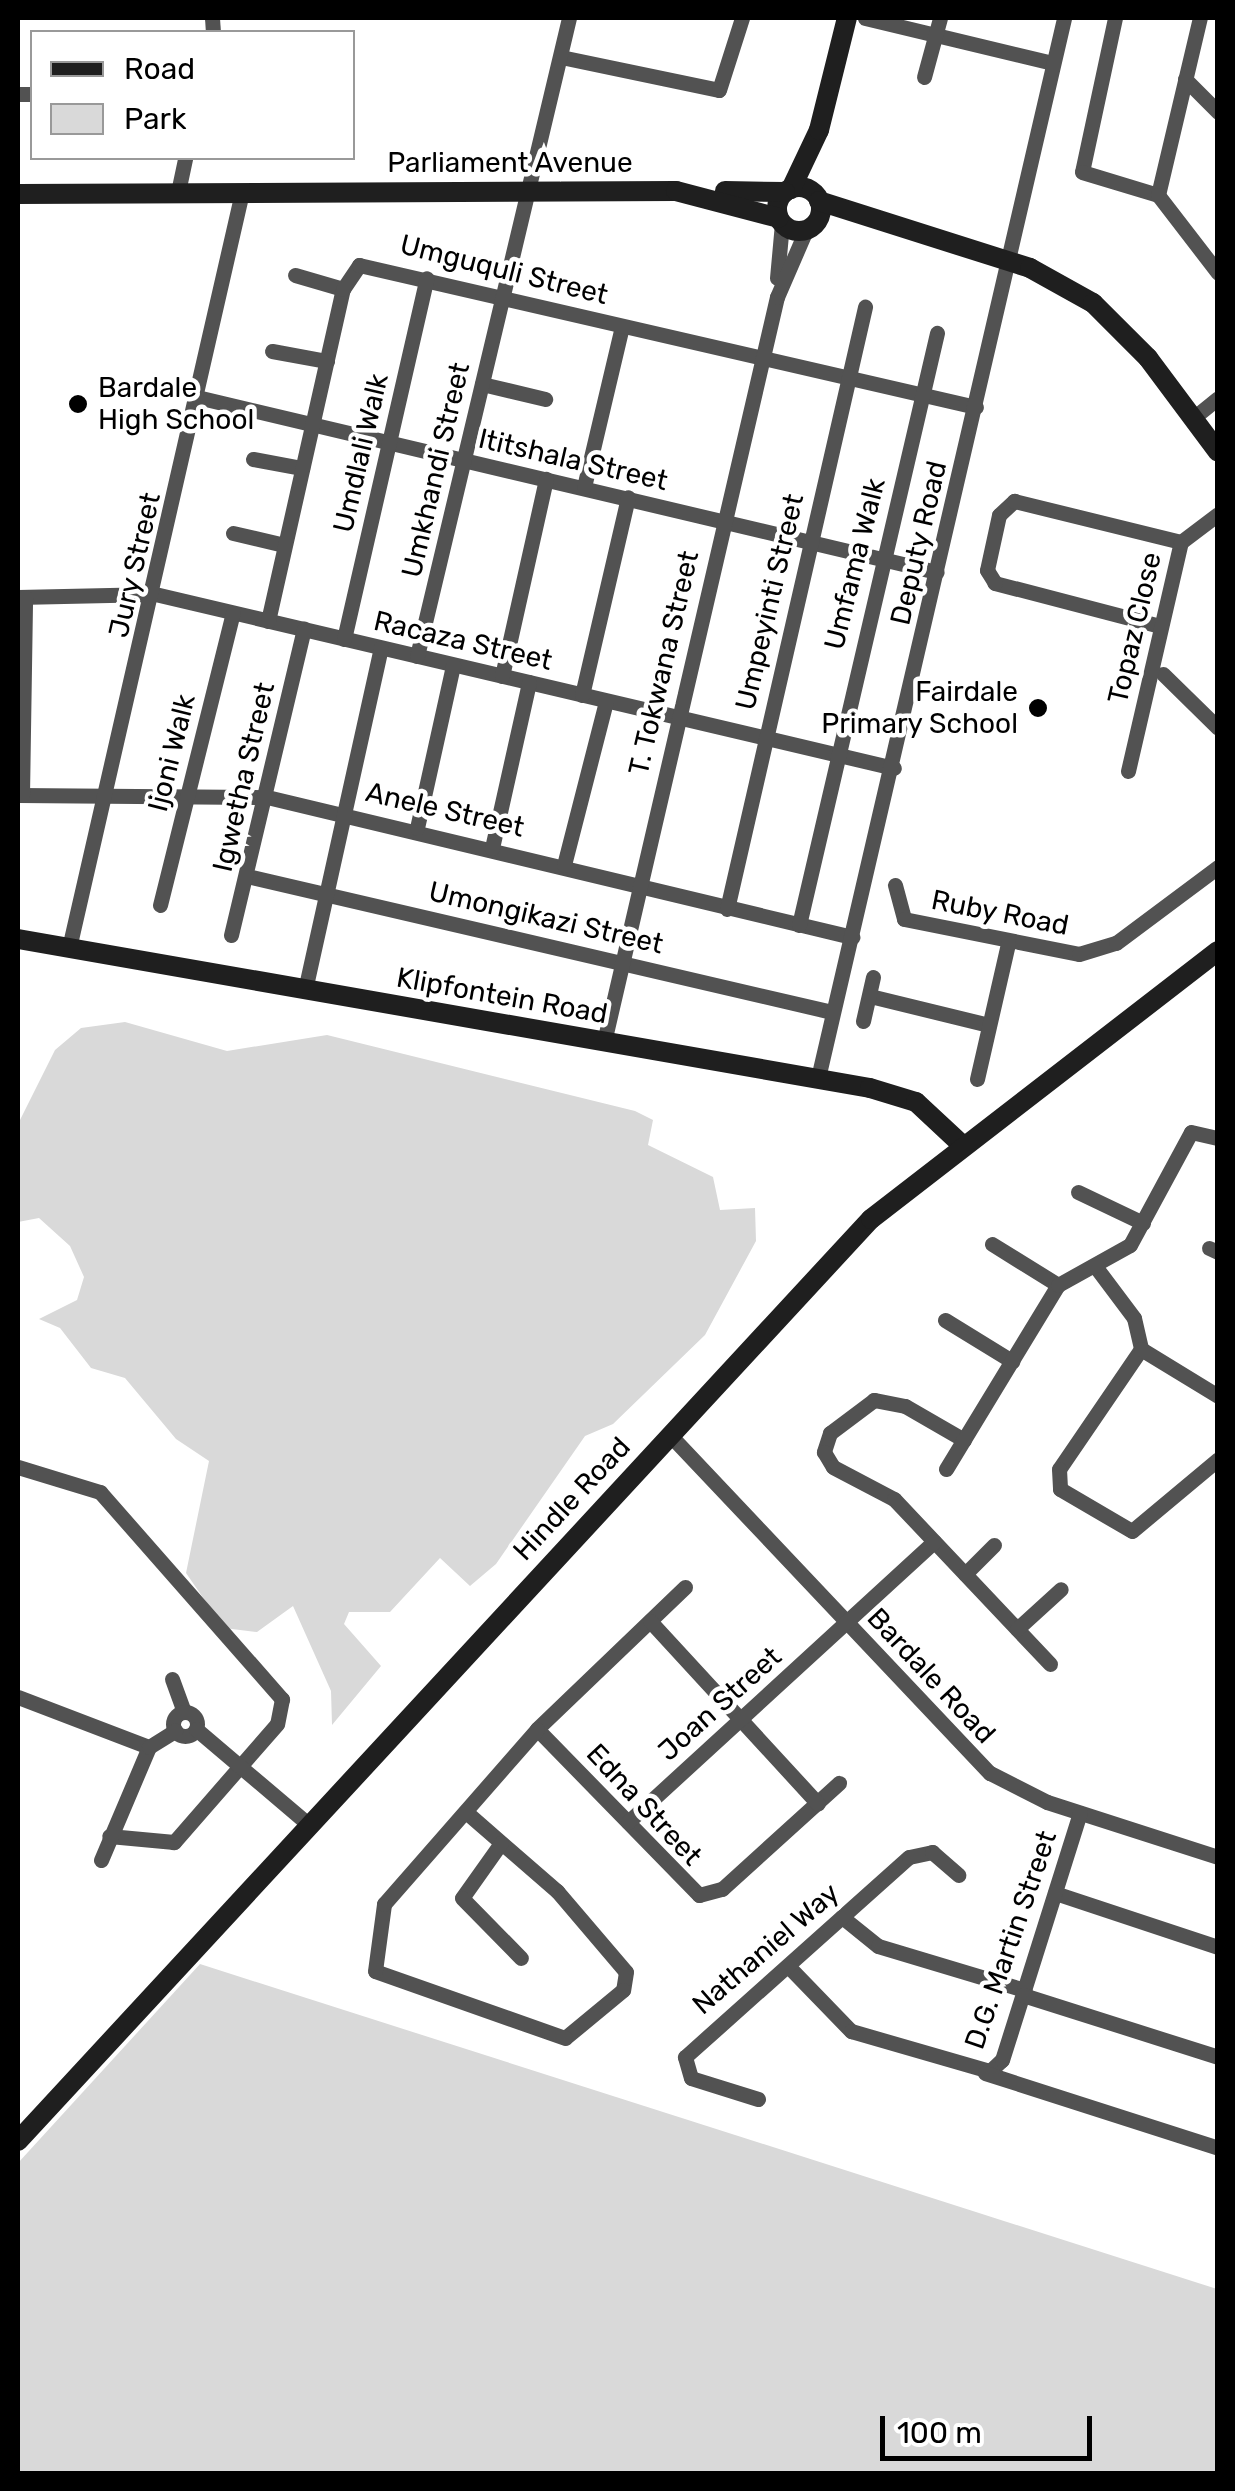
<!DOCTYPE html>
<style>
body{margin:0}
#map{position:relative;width:1235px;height:2491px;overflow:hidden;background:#fff;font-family:Rubik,sans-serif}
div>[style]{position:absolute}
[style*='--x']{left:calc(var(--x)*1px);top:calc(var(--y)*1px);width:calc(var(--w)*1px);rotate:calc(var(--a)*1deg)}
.green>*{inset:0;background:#d9d9d9}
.street>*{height:15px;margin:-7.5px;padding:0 7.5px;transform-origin:7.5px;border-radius:7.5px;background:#525252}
.street>.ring{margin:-7.5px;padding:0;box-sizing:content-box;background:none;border:15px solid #525252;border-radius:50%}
.secondary>*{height:20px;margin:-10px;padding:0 10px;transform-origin:10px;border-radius:10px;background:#1f1f1f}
.secondary>.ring{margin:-10px;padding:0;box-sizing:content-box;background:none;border:20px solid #1f1f1f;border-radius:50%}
.dots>*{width:28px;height:28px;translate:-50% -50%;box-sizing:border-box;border:5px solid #fff;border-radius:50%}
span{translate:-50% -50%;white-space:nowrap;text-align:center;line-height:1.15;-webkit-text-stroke:9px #fff;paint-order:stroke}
.street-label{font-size:28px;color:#000}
.poi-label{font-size:28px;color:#000}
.left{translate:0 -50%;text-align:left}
.right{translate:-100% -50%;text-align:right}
.frame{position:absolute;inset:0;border:20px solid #000;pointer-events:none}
.legend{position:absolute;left:30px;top:30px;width:325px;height:130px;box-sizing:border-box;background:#fff;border:2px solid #999;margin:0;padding:12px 18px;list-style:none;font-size:30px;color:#000}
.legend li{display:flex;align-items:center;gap:20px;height:50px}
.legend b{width:50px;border:2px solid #999}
.scale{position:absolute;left:880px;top:2416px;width:212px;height:45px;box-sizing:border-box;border:5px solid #000;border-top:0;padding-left:12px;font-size:30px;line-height:35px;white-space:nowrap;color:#000;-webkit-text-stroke:8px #fff;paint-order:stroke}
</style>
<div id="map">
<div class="green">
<div style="clip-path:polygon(125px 1022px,227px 1051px,327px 1035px,635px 1111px,653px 1120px,648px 1145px,713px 1177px,720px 1210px,755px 1208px,756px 1241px,705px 1335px,613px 1424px,585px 1436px,496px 1564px,470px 1586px,440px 1558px,390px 1612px,349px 1612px,344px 1624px,381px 1666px,332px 1725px,331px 1691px,293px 1606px,257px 1632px,224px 1628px,186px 1573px,209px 1461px,176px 1439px,125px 1378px,91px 1368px,60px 1328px,39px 1319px,77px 1300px,84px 1277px,70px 1246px,39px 1218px,18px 1222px,18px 1124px,55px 1050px,81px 1028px)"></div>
<div style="clip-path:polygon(200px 1964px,1217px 2289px,1217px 2473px,18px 2473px,18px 2163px)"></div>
</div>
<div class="street">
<div style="--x:212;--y:18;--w:14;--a:86"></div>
<div style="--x:865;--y:18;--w:193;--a:13.5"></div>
<div style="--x:1115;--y:18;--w:157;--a:102.1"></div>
<div style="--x:1082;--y:172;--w:79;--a:16.8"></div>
<div style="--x:561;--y:57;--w:161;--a:11.8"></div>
<div style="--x:719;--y:90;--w:76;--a:-72.3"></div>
<div style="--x:924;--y:77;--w:61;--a:-74.8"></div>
<div style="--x:1185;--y:79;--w:47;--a:45"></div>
<div style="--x:18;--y:94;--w:14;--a:0"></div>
<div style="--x:178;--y:192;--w:35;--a:-78"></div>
<div style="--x:1158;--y:195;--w:182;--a:-76.7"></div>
<div style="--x:1158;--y:195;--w:98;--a:52.4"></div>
<div style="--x:295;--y:275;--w:50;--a:16.3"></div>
<div style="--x:777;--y:278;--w:55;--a:-84.8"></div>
<div style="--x:272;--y:351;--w:56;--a:10.3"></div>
<div style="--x:482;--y:384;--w:65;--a:13.4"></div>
<div style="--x:197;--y:397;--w:760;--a:13.31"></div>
<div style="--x:1192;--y:419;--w:33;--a:-39"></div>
<div style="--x:253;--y:459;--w:50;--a:10.4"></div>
<div style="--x:584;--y:487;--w:165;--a:-76.7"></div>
<div style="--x:233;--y:533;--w:52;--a:13.2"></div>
<div style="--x:18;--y:597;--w:137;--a:-1.3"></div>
<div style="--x:155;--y:594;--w:759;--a:13.25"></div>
<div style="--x:268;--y:621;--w:340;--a:-77.3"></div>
<div style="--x:343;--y:289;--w:29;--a:-56"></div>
<div style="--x:359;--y:265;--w:633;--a:12.96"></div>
<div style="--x:1160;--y:626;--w:171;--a:-165.4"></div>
<div style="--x:995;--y:583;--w:15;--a:-122"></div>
<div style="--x:987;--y:570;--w:56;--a:-77.7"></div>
<div style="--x:999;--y:515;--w:21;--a:-43"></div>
<div style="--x:1014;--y:501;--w:172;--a:13.8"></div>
<div style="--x:344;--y:639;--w:370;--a:-77.1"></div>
<div style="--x:417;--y:656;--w:656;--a:-76.6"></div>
<div style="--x:1163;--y:674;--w:77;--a:44.5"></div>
<div style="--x:502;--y:676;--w:202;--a:-77.4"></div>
<div style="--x:582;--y:695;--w:203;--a:-76.9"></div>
<div style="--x:1128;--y:771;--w:235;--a:-77"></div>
<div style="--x:1181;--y:542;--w:46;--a:-37.1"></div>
<div style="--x:18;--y:795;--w:249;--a:0.5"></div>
<div style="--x:267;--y:797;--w:602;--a:13.46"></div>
<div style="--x:22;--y:795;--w:198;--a:-89.1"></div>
<div style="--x:417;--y:828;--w:167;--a:-77.5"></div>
<div style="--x:492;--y:848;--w:170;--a:-77.4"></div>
<div style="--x:564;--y:865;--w:169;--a:-75.6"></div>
<div style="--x:247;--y:876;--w:601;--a:13.09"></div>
<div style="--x:895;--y:885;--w:35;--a:75"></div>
<div style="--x:904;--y:919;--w:178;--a:11.3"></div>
<div style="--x:1079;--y:954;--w:39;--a:-17"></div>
<div style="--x:1116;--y:943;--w:127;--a:-36.7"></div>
<div style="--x:160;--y:905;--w:301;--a:-76"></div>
<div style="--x:727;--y:909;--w:618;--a:-77.09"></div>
<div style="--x:799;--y:925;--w:608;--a:-76.88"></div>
<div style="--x:231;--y:935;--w:315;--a:-76.6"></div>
<div style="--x:69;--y:948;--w:776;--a:-77.11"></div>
<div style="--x:305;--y:990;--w:350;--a:-77.5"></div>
<div style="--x:870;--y:996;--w:122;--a:13.7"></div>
<div style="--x:863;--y:1021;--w:45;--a:-77.2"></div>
<div style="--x:604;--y:1042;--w:765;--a:-76.93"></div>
<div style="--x:777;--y:297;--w:73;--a:-66.6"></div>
<div style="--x:818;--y:1078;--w:1088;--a:-76.93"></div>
<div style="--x:977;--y:1079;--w:139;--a:-77.1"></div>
<div style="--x:1078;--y:1192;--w:72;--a:25.5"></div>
<div style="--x:992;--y:1244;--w:78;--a:31.8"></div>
<div style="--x:1209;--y:1248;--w:10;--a:24"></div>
<div style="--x:1095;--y:1266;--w:65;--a:53.1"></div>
<div style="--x:1134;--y:1318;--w:32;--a:77"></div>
<div style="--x:945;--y:1320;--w:79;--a:31.5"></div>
<div style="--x:1141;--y:1349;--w:145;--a:124.3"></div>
<div style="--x:1059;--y:1469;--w:20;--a:87"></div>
<div style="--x:1060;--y:1489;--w:83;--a:30.3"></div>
<div style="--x:1132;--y:1531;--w:112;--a:-39.9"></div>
<div style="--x:1141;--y:1349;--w:90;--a:31.4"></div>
<div style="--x:669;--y:1434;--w:467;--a:46.6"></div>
<div style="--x:990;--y:1773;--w:64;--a:27"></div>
<div style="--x:1047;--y:1802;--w:180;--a:17.8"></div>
<div style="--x:964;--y:1440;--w:68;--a:-150"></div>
<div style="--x:905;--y:1406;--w:32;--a:-169"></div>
<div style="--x:874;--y:1400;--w:55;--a:143.1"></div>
<div style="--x:830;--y:1433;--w:20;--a:108"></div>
<div style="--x:824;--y:1452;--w:17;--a:59"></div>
<div style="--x:833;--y:1467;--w:69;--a:27.7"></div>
<div style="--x:894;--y:1499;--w:227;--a:46.6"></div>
<div style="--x:18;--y:1467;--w:86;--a:17"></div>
<div style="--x:100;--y:1492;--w:276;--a:48.7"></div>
<div style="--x:282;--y:1699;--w:25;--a:101"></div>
<div style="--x:277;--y:1724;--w:157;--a:131.1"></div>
<div style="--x:174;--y:1842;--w:65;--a:-174.7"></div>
<div style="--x:946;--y:1469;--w:215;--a:-58.7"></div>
<div style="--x:1058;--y:1285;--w:82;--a:-29.1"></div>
<div style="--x:1130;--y:1245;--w:128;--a:-61.6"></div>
<div style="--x:1191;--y:1132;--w:28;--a:13"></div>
<div style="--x:965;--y:1574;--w:41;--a:-45"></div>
<div style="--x:685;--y:1587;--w:205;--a:136.2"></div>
<div style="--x:537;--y:1729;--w:232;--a:45.7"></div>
<div style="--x:699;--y:1895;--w:24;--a:-15"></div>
<div style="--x:722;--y:1889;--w:158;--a:-42.2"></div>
<div style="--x:650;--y:1621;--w:248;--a:47.4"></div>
<div style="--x:1017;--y:1629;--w:59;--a:-42.3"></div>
<div style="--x:172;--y:1679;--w:35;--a:70"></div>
<div style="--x:18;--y:1697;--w:140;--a:20.9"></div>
<div class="ring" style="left:173px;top:1712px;width:9px;height:9px"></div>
<div style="--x:196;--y:1729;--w:148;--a:40.3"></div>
<div style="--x:466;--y:1812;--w:121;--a:41"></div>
<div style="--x:557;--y:1891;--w:106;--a:49.6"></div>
<div style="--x:626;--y:1972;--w:18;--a:99"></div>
<div style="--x:623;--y:1990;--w:75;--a:140.4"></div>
<div style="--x:565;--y:2038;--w:201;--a:-160.6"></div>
<div style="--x:375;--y:1971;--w:68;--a:-82.3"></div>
<div style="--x:384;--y:1904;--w:232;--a:-48.8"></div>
<div style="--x:628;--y:1822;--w:415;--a:-42.5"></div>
<div style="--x:501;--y:1843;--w:67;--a:125.3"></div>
<div style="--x:462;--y:1898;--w:84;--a:45.5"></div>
<div style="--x:101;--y:1860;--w:123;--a:-67"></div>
<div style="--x:149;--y:1747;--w:31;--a:-32"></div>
<div style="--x:1055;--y:1893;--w:172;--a:18.3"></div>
<div style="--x:842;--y:1917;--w:46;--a:38.9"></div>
<div style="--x:878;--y:1946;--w:153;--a:16.7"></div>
<div style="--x:788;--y:1966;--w:91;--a:45.9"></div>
<div style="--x:851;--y:2031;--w:145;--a:16.1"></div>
<div style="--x:990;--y:2071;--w:16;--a:-43"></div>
<div style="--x:1002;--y:2060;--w:259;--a:-72.5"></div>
<div style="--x:1023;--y:1995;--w:205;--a:17.6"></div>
<div style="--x:985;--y:2073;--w:245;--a:17.8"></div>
<div style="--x:758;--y:2099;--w:70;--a:-162.6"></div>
<div style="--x:691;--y:2078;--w:22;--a:-106"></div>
<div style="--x:685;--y:2057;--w:300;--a:-41.8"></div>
<div style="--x:909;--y:1857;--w:24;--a:-12"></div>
<div style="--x:932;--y:1852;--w:35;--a:41"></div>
</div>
<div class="secondary">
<div class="ring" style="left:777px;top:187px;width:24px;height:24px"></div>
<div style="--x:791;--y:189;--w:65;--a:-64.6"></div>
<div style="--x:819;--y:130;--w:115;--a:-76"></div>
<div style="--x:725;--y:191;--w:60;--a:1"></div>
<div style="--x:18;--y:194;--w:658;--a:-0.26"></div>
<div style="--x:676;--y:191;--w:106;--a:14.7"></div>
<div style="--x:819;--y:201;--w:221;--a:17.6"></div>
<div style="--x:1030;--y:268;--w:72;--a:29.1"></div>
<div style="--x:1093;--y:303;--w:78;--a:45"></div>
<div style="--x:1148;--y:358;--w:117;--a:53.3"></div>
<div style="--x:18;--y:939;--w:865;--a:9.92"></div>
<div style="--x:870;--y:1088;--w:48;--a:16.9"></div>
<div style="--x:916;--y:1102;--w:60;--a:43"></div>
<div style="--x:18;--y:2141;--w:1256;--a:-47.23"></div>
<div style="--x:871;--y:1219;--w:438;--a:-37.7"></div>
</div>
<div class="dots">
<div style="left:78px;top:404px;background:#000"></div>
<div style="left:1038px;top:708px;background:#000"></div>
</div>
<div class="street-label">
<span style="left:510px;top:163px">Parliament Avenue</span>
<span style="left:504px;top:270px;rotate:14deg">Umguquli Street</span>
<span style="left:361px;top:453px;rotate:-77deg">Umdlali Walk</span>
<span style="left:573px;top:460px;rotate:13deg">Ititshala Street</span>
<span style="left:436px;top:470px;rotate:-77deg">Umkhandi Street</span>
<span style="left:919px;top:543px;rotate:-77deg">Deputy Road</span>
<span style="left:855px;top:564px;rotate:-76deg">Umfama Walk</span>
<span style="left:135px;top:565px;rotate:-77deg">Jury Street</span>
<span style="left:770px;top:602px;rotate:-77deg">Umpeyinti Street</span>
<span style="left:1135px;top:628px;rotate:-77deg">Topaz Close</span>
<span style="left:463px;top:641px;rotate:13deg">Racaza Street</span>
<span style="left:664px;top:663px;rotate:-77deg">T. Tokwana Street</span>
<span style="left:172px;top:753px;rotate:-76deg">Ijoni Walk</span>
<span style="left:244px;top:777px;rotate:-77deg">Igwetha Street</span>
<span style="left:445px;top:810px;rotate:13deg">Anele Street</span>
<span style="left:1000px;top:913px;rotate:11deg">Ruby Road</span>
<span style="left:546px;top:918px;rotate:13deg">Umongikazi Street</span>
<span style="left:502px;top:996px;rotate:10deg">Klipfontein Road</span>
<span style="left:572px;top:1499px;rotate:-47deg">Hindle Road</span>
<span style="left:931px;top:1676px;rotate:47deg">Bardale Road</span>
<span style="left:720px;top:1704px;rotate:-42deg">Joan Street</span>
<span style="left:644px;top:1805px;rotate:47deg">Edna Street</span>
<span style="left:1011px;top:1940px;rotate:-71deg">D.G. Martin Street</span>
<span style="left:766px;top:1949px;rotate:-41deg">Nathaniel Way</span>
</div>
<div class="poi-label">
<span class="left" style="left:98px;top:404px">Bardale<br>High School</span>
<span class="right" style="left:1018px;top:708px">Fairdale<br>Primary School</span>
</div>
<div class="frame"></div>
<ul class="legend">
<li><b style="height:12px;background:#1f1f1f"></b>Road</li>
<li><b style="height:28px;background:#d9d9d9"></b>Park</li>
</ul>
<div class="scale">100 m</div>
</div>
